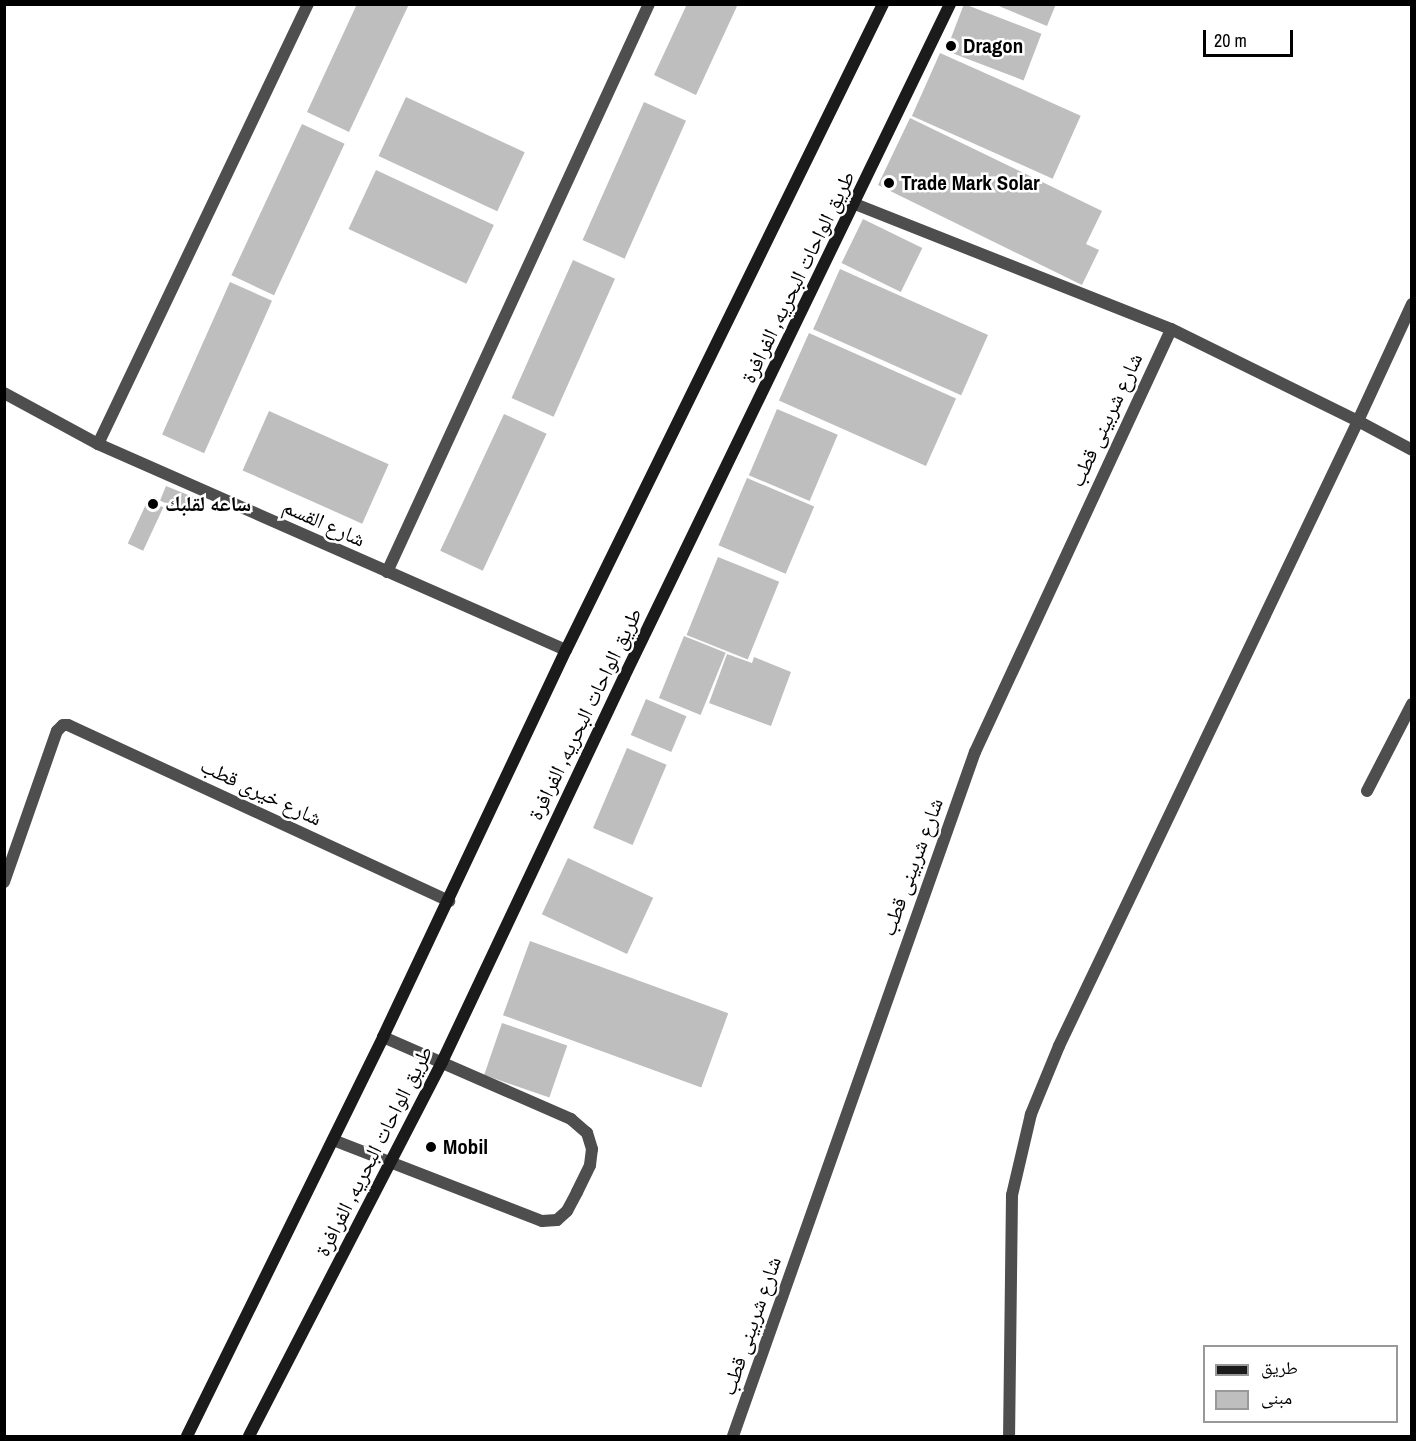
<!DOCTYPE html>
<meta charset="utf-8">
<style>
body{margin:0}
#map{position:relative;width:1416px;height:1441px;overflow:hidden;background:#fff;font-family:"Archivo Narrow","Noto Naskh Arabic",sans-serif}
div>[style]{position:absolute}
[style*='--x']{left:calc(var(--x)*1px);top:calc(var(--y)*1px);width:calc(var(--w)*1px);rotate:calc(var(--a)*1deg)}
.building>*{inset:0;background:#bebebe;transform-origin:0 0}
.service>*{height:12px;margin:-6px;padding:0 6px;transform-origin:6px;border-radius:6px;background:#4e4e4e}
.minor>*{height:12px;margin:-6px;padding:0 6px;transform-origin:6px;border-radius:6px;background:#4e4e4e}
.secondary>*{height:12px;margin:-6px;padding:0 6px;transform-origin:6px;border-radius:6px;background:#1b1b1b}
.dots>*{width:16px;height:16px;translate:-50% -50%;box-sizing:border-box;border:3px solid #fff;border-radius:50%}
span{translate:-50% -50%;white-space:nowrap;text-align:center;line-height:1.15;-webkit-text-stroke:5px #fff;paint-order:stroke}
.poi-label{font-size:21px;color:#000;font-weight:700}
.left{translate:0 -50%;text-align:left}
.street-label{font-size:21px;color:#000}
.frame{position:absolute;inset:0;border:6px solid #000;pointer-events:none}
.legend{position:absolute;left:1203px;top:1345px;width:195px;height:78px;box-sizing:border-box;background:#fff;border:2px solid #999;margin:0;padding:8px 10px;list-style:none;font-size:18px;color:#000}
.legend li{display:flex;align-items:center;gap:12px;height:30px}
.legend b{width:30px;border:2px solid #999}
.scale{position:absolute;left:1203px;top:30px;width:90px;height:27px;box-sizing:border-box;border:3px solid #000;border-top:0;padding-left:8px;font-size:18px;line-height:21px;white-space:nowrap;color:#000;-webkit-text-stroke:4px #fff;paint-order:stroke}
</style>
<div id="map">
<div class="building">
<div style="clip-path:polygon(357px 4px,409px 4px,349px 132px,307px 112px)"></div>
<div style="clip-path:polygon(687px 4px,738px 4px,696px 95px,654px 75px)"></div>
<div style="left:964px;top:4px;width:83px;height:50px;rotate:21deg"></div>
<div style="clip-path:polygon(994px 4px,1056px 4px,1047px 26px)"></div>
<div style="left:940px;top:53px;width:154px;height:69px;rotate:24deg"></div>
<div style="left:406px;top:97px;width:131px;height:65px;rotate:25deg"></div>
<div style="left:644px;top:102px;width:46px;height:151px;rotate:24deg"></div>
<div style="clip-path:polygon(910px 118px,1102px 211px,1086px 244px,1099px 250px,1082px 285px,878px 185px)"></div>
<div style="left:302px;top:124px;width:47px;height:167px;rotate:25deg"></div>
<div style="left:376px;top:170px;width:130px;height:65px;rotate:25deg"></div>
<div style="left:863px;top:219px;width:66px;height:49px;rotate:26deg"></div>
<div style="left:573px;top:260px;width:46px;height:151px;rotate:24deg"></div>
<div style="left:840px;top:269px;width:162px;height:66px;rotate:24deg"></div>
<div style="left:230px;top:282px;width:46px;height:167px;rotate:24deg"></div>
<div style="left:809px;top:333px;width:161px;height:74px;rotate:24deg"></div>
<div style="left:777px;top:409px;width:66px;height:72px;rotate:23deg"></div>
<div style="left:269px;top:411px;width:131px;height:65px;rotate:24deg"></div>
<div style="left:504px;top:414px;width:47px;height:151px;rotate:25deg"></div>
<div style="left:747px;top:478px;width:73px;height:73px;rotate:23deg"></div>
<div style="left:166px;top:486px;width:32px;height:16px;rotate:22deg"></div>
<div style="left:148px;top:500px;width:17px;height:48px;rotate:25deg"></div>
<div style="left:718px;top:557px;width:66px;height:84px;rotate:22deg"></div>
<div style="left:684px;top:636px;width:45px;height:67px;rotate:22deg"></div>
<div style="clip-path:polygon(727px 654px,752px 663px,754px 657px,791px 672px,771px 726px,709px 703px)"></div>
<div style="left:646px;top:699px;width:44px;height:39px;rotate:23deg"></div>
<div style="left:627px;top:748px;width:43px;height:87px;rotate:23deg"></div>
<div style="left:568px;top:858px;width:94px;height:62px;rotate:25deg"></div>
<div style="left:530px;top:941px;width:211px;height:79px;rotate:20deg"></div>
<div style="left:502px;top:1023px;width:69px;height:55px;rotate:19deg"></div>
</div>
<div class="service">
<div style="--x:333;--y:1140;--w:224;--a:21.2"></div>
<div style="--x:542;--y:1221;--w:15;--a:-4"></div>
<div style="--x:557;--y:1220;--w:13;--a:-42"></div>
<div style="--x:567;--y:1211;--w:21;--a:-62"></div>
<div style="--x:577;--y:1192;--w:30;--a:-64"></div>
<div style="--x:590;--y:1165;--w:16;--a:-83"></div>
<div style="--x:592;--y:1149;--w:17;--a:-107"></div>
<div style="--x:587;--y:1133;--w:21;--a:-139"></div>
<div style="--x:571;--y:1119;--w:205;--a:-156.4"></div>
</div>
<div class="minor">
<div style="--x:855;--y:204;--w:340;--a:21.6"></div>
<div style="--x:1171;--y:329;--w:208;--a:26.2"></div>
<div style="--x:1358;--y:421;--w:693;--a:115.57"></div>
<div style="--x:1059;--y:1046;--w:74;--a:112.4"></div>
<div style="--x:1031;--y:1114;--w:83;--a:103.2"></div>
<div style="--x:1012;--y:1195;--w:241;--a:90.7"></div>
<div style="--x:1412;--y:304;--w:129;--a:114.8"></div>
<div style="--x:1358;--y:421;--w:61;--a:28.2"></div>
<div style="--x:4;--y:393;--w:107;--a:28.5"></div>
<div style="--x:98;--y:444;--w:511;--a:23.76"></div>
<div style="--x:98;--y:444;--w:488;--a:-64.5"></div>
<div style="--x:387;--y:572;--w:626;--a:-65.24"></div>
<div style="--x:1367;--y:791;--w:98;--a:-62.7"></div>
<div style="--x:4;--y:882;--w:160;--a:-70.7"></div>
<div style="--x:57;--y:731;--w:8;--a:-45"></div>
<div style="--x:63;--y:725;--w:5;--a:0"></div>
<div style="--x:68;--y:725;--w:420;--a:24.8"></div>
<div style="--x:733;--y:1436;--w:726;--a:-70.52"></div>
<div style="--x:975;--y:752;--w:466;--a:-65.1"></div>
</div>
<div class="secondary">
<div style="--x:187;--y:1436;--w:445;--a:-63.8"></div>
<div style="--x:383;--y:1037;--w:428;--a:-64.7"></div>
<div style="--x:566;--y:650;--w:720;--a:-63.86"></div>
<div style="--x:249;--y:1436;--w:421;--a:-62.7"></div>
<div style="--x:442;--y:1062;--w:426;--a:-64.7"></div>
<div style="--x:624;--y:677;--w:748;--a:-64.15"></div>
</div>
<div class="dots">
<div style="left:951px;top:46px;background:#000"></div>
<div style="left:889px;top:183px;background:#000"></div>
<div style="left:153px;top:504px;background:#000"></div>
<div style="left:431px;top:1147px;background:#000"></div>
</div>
<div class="poi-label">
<span class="left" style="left:963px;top:46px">Dragon</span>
<span class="left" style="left:901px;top:183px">Trade Mark Solar</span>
<span class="left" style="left:165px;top:504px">ساعه لقلبك</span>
<span class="left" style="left:443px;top:1147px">Mobil</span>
</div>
<div class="street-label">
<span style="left:798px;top:277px;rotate:-64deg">طريق الواحات البحريه, الفرافرة</span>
<span style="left:1106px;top:420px;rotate:-65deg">شارع شربينى قطب</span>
<span style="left:324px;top:523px;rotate:24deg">شارع القسم</span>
<span style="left:585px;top:714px;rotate:-64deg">طريق الواحات البحريه, الفرافرة</span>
<span style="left:261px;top:792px;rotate:25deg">شارع خيرى قطب</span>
<span style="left:912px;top:867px;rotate:-70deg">شارع شربينى قطب</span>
<span style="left:374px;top:1151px;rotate:-63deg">طريق الواحات البحريه, الفرافرة</span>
<span style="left:751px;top:1326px;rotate:-71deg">شارع شربينى قطب</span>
</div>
<div class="frame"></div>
<ul class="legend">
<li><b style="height:8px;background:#1b1b1b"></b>طريق</li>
<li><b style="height:16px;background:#bebebe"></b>مبنى</li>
</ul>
<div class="scale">20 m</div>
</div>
